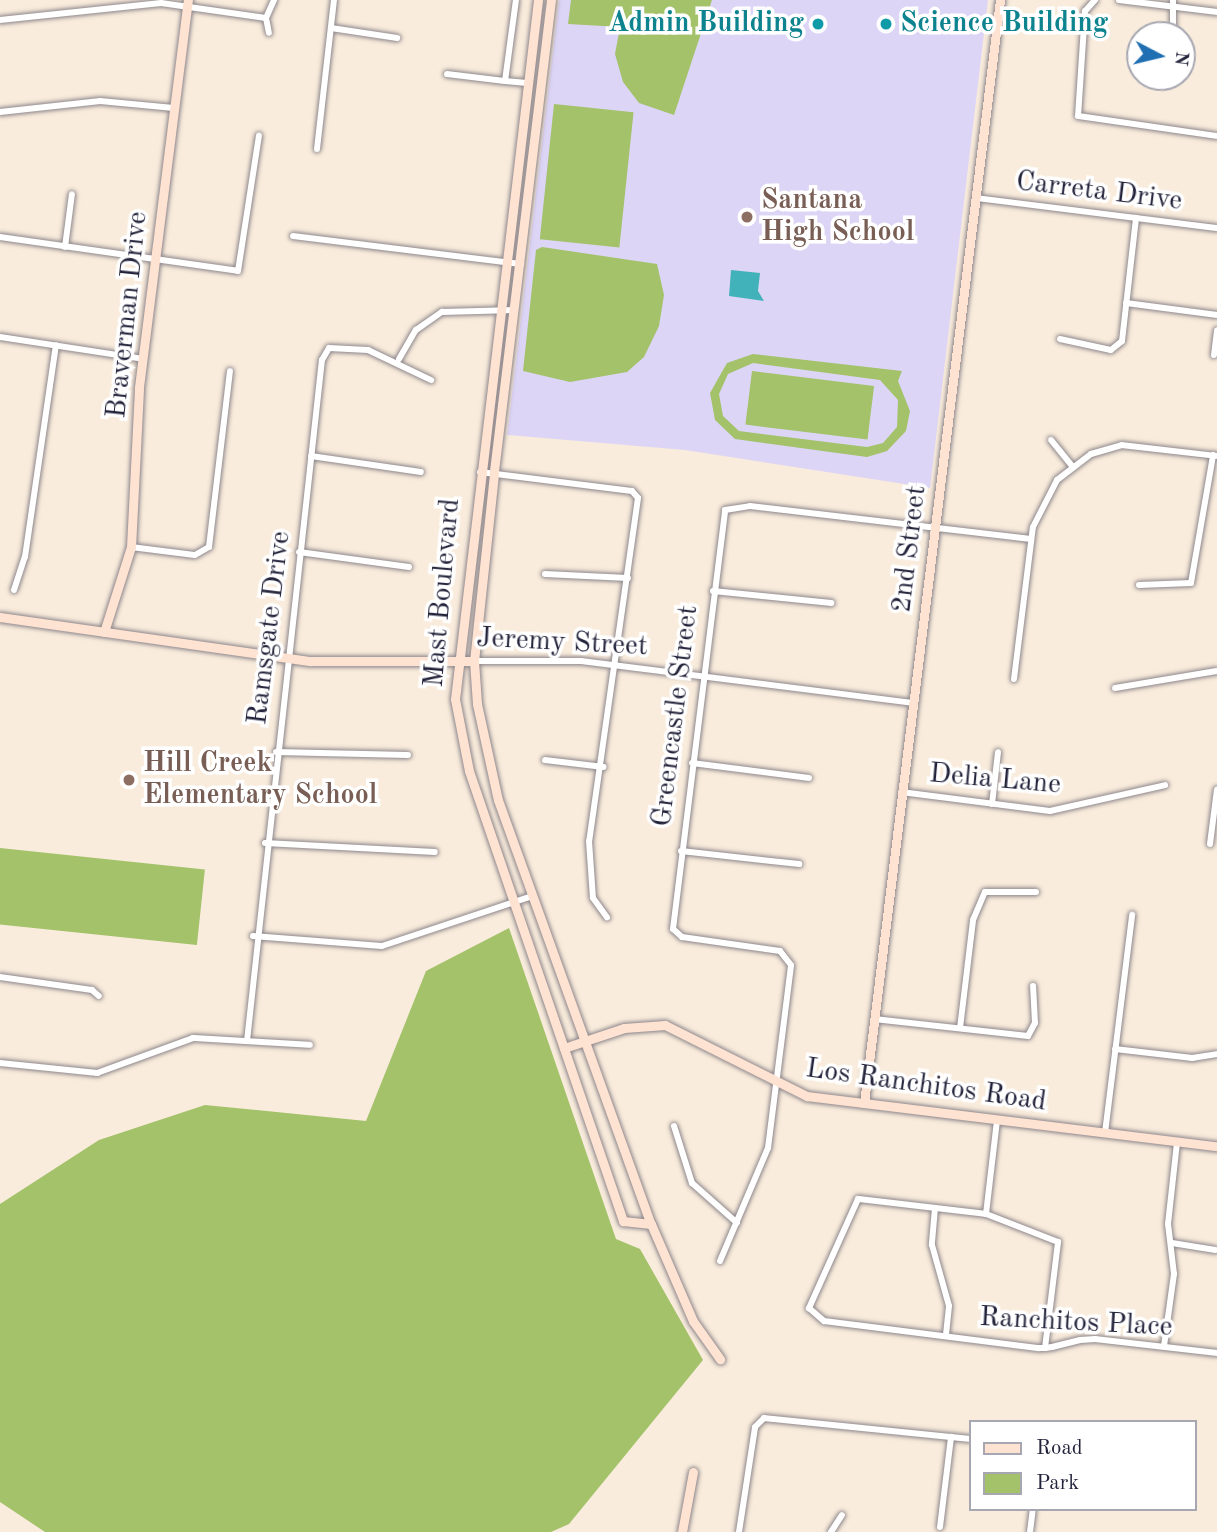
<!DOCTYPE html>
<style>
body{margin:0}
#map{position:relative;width:1217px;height:1532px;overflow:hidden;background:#f9ecdc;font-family:"Old Standard TT",serif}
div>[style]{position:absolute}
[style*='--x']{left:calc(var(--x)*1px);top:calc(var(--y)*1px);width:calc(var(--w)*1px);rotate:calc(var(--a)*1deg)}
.built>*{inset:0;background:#ddd5f6}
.green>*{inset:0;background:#a3c26a;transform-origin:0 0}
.water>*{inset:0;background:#42b2ba}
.roads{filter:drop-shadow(0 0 2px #8e878c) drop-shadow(0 0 2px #8e878c)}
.street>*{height:6px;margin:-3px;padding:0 3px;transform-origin:3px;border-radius:3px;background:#fff}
.secondary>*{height:9px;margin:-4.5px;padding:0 4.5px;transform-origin:4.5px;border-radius:4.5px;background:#fee3d2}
.dots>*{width:19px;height:19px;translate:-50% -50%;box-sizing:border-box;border:4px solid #fff;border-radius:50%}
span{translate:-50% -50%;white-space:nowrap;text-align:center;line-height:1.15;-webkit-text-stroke:7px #fff;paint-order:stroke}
.culture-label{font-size:28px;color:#0d838f;font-weight:700}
.right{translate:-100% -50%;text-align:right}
.left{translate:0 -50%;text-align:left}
.street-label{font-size:28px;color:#22223b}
.education-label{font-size:28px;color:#785e54;font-weight:700}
.legend{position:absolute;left:969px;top:1420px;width:228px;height:91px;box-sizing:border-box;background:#fff;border:2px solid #a7a7b1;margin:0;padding:9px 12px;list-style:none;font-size:21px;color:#22223b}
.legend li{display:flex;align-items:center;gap:14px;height:35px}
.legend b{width:35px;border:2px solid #a7a7b1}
.north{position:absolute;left:1126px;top:21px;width:70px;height:70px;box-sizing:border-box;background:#fff;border:2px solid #a7a7b1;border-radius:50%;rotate:97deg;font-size:19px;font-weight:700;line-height:28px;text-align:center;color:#22223b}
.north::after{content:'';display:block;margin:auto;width:24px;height:32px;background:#1f6fb2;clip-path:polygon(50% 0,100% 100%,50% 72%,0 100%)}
</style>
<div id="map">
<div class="built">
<div style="clip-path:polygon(559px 0,988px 0,930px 488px,685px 450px,507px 435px)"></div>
</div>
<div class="green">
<div style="clip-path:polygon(571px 0,712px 0,674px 115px,639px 103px,623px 82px,615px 54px,620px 27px,568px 24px)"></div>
<div style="left:554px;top:104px;width:80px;height:136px;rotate:6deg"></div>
<div style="clip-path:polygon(542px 247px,657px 264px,664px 295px,659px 326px,644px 357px,627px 372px,570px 382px,523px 371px,536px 250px)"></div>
<div style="clip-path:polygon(evenodd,753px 354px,902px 371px,898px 381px,910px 411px,906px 431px,887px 451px,867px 457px,735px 439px,715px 420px,710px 393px,727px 363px,753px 354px,753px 363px,880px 380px,898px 400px,897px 427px,883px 443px,867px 447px,739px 431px,723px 416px,719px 394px,728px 374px,753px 363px)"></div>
<div style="left:752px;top:371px;width:123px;height:54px;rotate:7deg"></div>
<div style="left:0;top:848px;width:206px;height:76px;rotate:6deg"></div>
<div style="clip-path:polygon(509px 928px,616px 1239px,640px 1249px,703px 1360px,569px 1524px,551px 1532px,45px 1532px,0 1502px,0 1204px,99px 1140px,205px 1105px,366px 1121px,426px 971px)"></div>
</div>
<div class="water">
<div style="clip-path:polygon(731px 270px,760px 273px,758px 291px,764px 301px,729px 296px)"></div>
</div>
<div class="roads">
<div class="street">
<div style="--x:1095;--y:0;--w:15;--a:132"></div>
<div style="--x:1085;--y:11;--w:105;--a:93.8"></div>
<div style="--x:1078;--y:116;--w:140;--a:8.2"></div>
<div style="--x:1119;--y:0;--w:99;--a:7"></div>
<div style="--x:1173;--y:0;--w:35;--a:90"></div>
<div style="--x:266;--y:18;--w:20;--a:-66"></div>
<div style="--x:266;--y:18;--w:15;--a:79"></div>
<div style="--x:0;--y:20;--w:162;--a:-6"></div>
<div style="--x:161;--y:3;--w:106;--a:8.1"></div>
<div style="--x:331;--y:28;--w:67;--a:8.6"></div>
<div style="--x:447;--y:74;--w:58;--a:6.9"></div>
<div style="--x:505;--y:81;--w:82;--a:-82.3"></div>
<div style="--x:505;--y:81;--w:22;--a:5"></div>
<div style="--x:0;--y:112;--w:101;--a:-6.3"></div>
<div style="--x:100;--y:101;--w:74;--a:5.4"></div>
<div style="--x:317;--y:149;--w:150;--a:-83.5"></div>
<div style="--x:976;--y:198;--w:243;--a:7.1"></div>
<div style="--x:293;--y:236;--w:230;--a:7"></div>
<div style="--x:0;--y:237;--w:240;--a:8.1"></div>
<div style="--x:238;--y:271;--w:137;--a:-81.2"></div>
<div style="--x:65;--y:247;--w:53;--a:-82.5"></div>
<div style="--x:1126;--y:303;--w:92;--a:7.5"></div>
<div style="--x:0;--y:337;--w:145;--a:8.7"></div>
<div style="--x:1060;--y:339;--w:52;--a:12.2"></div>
<div style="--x:1111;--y:350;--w:14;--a:-39"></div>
<div style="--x:1122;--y:341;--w:124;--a:-83.5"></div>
<div style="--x:1214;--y:355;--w:25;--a:-83"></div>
<div style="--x:399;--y:359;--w:34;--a:-60"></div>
<div style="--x:416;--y:330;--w:32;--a:-35"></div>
<div style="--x:442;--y:312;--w:73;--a:-1.6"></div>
<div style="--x:1051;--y:440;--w:33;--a:51"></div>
<div style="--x:311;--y:456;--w:111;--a:8.3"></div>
<div style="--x:480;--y:472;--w:153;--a:7.1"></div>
<div style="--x:632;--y:491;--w:9;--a:49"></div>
<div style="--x:638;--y:498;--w:346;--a:98.1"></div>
<div style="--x:589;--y:841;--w:57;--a:86"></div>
<div style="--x:593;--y:898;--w:24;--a:54"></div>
<div style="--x:131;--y:547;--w:64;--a:7.1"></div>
<div style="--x:195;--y:555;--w:16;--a:-30"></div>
<div style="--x:209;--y:547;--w:177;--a:-83.2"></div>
<div style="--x:299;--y:552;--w:111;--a:7.8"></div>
<div style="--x:545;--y:574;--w:83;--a:2.8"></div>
<div style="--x:1139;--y:585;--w:52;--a:-2.2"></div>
<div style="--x:1191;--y:583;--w:130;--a:-80.2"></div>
<div style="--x:14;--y:590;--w:35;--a:-72"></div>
<div style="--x:25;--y:557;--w:214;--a:-81.7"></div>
<div style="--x:713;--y:591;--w:119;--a:5.8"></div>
<div style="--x:474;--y:661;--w:107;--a:0"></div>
<div style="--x:581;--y:661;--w:334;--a:7.2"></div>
<div style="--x:1014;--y:679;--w:153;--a:-82.9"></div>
<div style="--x:1033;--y:527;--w:53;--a:-62.9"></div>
<div style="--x:1057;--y:480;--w:43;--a:-37.4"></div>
<div style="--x:1091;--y:454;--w:32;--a:-16"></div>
<div style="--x:1122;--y:445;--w:96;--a:6.6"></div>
<div style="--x:1115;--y:688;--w:103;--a:-9.5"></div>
<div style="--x:276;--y:752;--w:132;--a:1.3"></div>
<div style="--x:545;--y:760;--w:59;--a:6.8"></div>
<div style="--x:692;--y:763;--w:118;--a:7.3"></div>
<div style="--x:901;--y:792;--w:150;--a:7.3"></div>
<div style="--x:1050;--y:811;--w:118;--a:-12.7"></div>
<div style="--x:992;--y:804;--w:52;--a:-83.4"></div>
<div style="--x:265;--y:843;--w:170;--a:3"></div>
<div style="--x:1210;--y:844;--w:55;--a:-82.7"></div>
<div style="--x:681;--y:851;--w:119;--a:6.3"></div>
<div style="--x:253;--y:936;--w:129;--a:4.4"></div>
<div style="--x:382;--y:946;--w:158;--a:-18.4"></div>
<div style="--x:0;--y:977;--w:93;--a:8"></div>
<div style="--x:92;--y:990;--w:9;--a:41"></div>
<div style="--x:874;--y:1019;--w:155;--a:6.3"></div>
<div style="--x:1028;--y:1036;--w:15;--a:-62"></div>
<div style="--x:1035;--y:1023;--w:37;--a:-93"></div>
<div style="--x:960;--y:1028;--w:109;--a:-83.1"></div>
<div style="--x:973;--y:920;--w:30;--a:-67"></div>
<div style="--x:985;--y:892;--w:51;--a:0"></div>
<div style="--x:247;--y:1041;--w:685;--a:-83.72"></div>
<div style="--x:322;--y:360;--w:14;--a:-60"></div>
<div style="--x:329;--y:348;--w:39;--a:3"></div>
<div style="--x:368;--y:350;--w:70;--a:25.5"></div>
<div style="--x:1115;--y:1049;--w:78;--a:6.7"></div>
<div style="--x:1192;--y:1058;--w:25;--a:-9"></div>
<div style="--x:0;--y:1063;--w:98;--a:5.9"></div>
<div style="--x:97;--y:1073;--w:102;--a:-20"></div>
<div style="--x:193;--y:1038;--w:117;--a:3.4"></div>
<div style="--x:674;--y:1126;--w:60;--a:72.5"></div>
<div style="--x:692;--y:1183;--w:60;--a:41.6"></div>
<div style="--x:1105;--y:1133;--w:220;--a:-82.9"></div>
<div style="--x:935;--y:1208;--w:37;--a:95"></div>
<div style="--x:932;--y:1245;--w:63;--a:74.4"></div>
<div style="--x:949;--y:1306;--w:30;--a:96"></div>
<div style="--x:986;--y:1214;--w:94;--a:-83.3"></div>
<div style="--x:1172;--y:1243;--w:44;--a:9.2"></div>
<div style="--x:720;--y:1261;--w:123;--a:-67"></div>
<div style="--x:768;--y:1148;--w:184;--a:-82.8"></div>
<div style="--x:791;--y:965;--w:18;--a:-128"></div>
<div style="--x:780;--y:951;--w:99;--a:-171.9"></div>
<div style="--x:682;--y:937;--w:12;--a:-138"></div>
<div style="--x:673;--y:929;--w:422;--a:-82.9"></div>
<div style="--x:725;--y:510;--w:25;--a:-9"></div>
<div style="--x:750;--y:506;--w:283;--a:6.7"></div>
<div style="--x:1164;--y:1346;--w:73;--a:-82.1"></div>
<div style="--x:1174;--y:1274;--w:50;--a:-96.8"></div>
<div style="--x:1168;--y:1224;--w:82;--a:-83.7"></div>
<div style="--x:1045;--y:1348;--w:107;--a:-83"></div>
<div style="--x:1058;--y:1242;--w:77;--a:-158.7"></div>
<div style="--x:986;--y:1214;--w:129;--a:-173.3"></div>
<div style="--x:858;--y:1199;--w:120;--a:114.2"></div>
<div style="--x:809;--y:1308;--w:20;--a:41"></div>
<div style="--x:824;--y:1321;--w:217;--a:7.2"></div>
<div style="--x:1039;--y:1348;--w:6;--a:0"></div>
<div style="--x:1045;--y:1348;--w:7;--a:-8"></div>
<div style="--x:1052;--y:1347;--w:29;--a:-14"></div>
<div style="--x:1080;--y:1340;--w:15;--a:-4"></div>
<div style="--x:1095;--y:1339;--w:123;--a:6.5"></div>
<div style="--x:940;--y:1527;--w:91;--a:-83"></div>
<div style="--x:739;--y:1532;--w:106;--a:-81.3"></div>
<div style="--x:755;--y:1427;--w:13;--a:-45"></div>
<div style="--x:764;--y:1418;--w:207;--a:5.8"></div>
<div style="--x:831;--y:1532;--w:20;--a:-57"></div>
<div style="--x:1030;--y:1532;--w:23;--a:-83"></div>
</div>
<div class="secondary">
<div style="--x:538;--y:0;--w:704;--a:96.77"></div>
<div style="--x:455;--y:699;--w:73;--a:79"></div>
<div style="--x:469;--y:771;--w:476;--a:71.1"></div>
<div style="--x:623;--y:1221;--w:28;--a:6"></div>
<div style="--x:551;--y:0;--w:477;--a:96.9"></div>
<div style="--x:494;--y:474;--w:188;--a:96.1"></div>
<div style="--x:474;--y:661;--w:43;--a:86"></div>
<div style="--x:477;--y:704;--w:98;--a:77.7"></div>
<div style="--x:498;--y:800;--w:451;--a:70.2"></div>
<div style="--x:651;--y:1224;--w:106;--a:66.6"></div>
<div style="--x:693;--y:1321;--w:47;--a:54.6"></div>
<div style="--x:0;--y:617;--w:314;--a:8.1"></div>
<div style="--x:311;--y:661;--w:163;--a:0"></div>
<div style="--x:104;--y:632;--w:89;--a:-72.4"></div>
<div style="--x:131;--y:547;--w:160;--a:-87.1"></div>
<div style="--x:139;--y:387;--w:390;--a:-82.8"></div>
<div style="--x:564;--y:1048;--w:63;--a:-18.4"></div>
<div style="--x:624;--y:1028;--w:41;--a:-4.2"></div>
<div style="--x:665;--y:1025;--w:159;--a:26.6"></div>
<div style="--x:807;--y:1096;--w:413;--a:7"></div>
<div style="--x:864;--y:1103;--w:1111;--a:-82.97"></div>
<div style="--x:682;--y:1532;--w:61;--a:-79.6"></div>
</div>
</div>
<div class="dots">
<div style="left:818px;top:24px;background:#0f9aa8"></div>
<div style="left:886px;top:24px;background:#0f9aa8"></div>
<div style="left:747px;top:217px;background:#8d6e63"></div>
<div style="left:129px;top:780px;background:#8d6e63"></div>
</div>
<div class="culture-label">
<span class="right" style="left:804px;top:24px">Admin Building</span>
<span class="left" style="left:900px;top:24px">Science Building</span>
</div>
<div class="street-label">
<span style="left:1099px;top:192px;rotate:7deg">Carreta Drive</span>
<span style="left:128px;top:315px;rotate:-84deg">Braverman Drive</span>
<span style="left:910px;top:549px;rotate:-83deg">2nd Street</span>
<span style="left:443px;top:593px;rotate:-85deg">Mast Boulevard</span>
<span style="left:270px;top:628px;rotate:-83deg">Ramsgate Drive</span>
<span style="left:562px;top:643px;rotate:3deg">Jeremy Street</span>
<span style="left:676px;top:716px;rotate:-83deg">Greencastle Street</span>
<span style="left:995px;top:780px;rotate:5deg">Delia Lane</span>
<span style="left:926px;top:1086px;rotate:8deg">Los Ranchitos Road</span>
<span style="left:1076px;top:1323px;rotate:3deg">Ranchitos Place</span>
</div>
<div class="education-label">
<span class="left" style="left:761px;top:217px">Santana<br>High School</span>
<span class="left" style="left:143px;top:780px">Hill Creek<br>Elementary School</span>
</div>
<ul class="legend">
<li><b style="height:9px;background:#fee3d2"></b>Road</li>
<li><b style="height:19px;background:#a3c26a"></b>Park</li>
</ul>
<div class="north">N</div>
</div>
